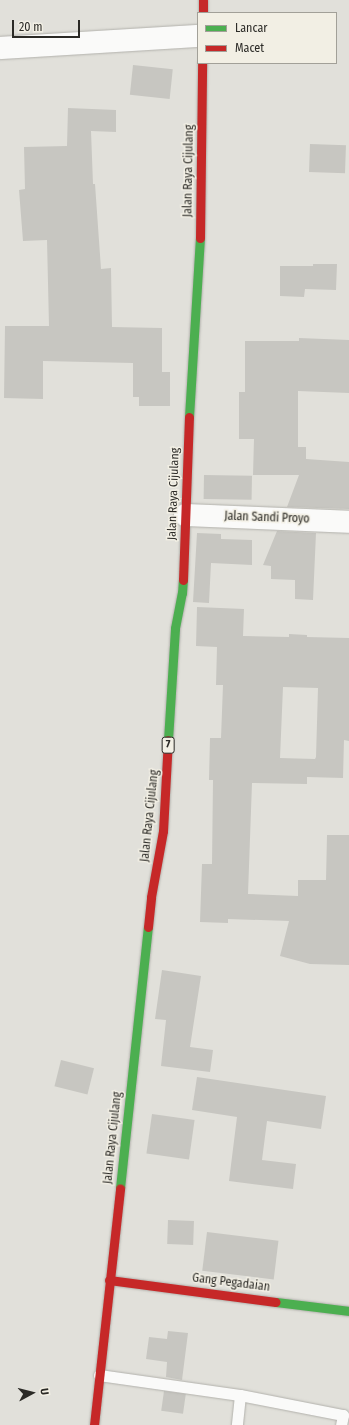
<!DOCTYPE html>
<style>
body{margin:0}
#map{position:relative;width:349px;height:1425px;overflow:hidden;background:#e1e0da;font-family:"Fira Sans Condensed",sans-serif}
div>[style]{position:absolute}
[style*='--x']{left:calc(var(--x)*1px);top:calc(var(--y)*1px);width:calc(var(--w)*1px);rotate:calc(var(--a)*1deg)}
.building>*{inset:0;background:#c7c6c1;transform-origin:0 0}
.roads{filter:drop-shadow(0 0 1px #b2b1ac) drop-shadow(0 0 1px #b2b1ac)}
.lane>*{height:11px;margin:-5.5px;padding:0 5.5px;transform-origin:5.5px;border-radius:5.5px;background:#fafaf9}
.street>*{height:22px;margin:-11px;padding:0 11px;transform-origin:11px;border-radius:11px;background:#fafaf9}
.fast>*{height:9px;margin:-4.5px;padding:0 4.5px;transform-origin:4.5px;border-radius:4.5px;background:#4caf50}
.jam>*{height:9px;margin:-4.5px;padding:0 4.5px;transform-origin:4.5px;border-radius:4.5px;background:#c62828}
span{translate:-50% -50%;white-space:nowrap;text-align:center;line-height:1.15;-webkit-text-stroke:3px #f2efe4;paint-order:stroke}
.shield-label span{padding:1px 3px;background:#f2efe4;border:1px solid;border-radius:3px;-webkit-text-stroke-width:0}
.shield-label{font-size:11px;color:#2b2a26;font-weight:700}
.street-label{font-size:12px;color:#2b2a26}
.legend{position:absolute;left:197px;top:12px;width:140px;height:52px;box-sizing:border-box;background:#f2efe4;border:1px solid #a2a098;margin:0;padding:5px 7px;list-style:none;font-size:12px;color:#2b2a26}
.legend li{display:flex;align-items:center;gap:8px;height:20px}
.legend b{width:20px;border:1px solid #a2a098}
.north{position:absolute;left:12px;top:1373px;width:40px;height:40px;-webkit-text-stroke:3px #f2efe4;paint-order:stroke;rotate:83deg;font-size:11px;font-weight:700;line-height:16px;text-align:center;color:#2b2a26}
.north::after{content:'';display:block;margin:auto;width:14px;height:18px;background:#2b2a26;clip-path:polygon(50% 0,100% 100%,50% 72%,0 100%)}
.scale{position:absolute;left:12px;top:20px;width:68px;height:18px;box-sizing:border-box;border:2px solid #2b2a26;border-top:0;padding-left:5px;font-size:12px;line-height:14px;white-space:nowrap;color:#2b2a26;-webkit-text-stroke:3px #f2efe4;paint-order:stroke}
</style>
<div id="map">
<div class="building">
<div style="left:133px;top:65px;width:40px;height:30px;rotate:6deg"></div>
<div style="clip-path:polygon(68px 108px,116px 110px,116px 132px,91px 131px,93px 184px,95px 184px,101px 269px,111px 268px,112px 327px,162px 328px,162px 372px,170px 372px,170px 406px,139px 406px,139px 397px,133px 397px,133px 363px,43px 361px,43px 399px,4px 398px,5px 326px,49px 326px,47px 240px,23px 241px,19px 190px,25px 189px,24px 147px,67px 146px)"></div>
<div style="left:310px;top:144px;width:36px;height:28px;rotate:2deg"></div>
<div style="clip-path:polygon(313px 264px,337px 264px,336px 290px,305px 289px,304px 297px,280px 296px,280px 266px,313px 266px)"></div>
<div style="clip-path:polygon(299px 338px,349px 340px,349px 393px,298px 391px,298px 447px,306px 447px,306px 459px,349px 462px,349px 509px,287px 507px,299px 475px,253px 475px,254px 439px,239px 439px,239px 392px,245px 392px,245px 341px,299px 341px)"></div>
<div style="left:204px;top:475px;width:48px;height:24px;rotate:1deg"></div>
<div style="clip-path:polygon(277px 531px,316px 533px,313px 600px,295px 599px,295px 580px,271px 579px,271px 566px,263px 565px)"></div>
<div style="clip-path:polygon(197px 533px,221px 534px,221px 539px,252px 540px,252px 565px,211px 563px,209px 603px,193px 602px)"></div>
<div style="clip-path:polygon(evenodd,197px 607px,244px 609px,243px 636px,289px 637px,289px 634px,307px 635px,307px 637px,349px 638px,349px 741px,344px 740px,343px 778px,307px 777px,307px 784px,252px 783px,248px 894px,298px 896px,298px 880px,326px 880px,327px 835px,349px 835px,349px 965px,310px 964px,280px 956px,289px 921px,228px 919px,228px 923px,200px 922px,202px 864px,212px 864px,213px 780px,209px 780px,210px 738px,221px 738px,223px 685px,216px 685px,217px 647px,196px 646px,197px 607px,283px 687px,318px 688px,316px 757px,315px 759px,280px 758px,283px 687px)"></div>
<div style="clip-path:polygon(162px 970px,201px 976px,190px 1047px,213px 1050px,210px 1072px,161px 1066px,166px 1020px,155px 1019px)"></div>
<div style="left:61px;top:1060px;width:34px;height:27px;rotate:14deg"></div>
<div style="clip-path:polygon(197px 1077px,326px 1096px,321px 1129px,267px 1121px,262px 1160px,296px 1164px,293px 1189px,229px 1181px,237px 1117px,192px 1110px)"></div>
<div style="left:152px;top:1114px;width:43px;height:40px;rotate:8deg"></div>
<div style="left:168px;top:1220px;width:26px;height:24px;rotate:2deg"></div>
<div style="left:207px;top:1232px;width:72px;height:39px;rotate:7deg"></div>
<div style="clip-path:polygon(168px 1331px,188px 1333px,182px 1380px,166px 1377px,167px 1362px,146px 1359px,149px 1337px,167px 1339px)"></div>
<div style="left:164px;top:1391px;width:22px;height:20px;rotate:8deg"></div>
</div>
<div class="roads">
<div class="lane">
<div style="--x:99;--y:1375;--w:142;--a:8.1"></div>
<div style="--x:240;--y:1395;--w:30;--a:96"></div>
<div style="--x:240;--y:1395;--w:105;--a:11"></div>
<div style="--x:343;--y:1415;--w:10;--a:101"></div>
</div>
<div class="street">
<div style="--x:0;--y:48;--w:198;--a:-3.5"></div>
<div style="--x:185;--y:515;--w:164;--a:2.4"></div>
</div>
<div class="fast">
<div style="--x:189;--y:417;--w:179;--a:-86.5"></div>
<div style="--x:168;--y:740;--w:112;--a:-86.4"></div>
<div style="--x:175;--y:628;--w:36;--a:-79"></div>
<div style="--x:182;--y:593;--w:13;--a:-86"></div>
<div style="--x:120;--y:1188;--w:262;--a:-83.9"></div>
<div style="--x:276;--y:1302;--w:74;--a:7"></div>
</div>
<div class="jam">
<div style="--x:203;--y:0;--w:13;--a:90"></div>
<div style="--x:200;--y:238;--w:175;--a:-89.3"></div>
<div style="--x:183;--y:580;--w:163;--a:-87.9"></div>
<div style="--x:148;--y:927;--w:30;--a:-84"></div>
<div style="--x:151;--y:897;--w:67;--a:-79.7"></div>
<div style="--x:163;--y:831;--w:91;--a:-86.9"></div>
<div style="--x:109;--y:1280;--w:168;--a:7.5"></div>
<div style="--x:94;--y:1425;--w:238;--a:-83.7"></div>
</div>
</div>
<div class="shield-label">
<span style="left:168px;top:745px">7</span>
</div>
<div class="street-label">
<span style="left:189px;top:171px;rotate:-89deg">Jalan Raya Cijulang</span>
<span style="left:174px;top:494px;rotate:-88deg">Jalan Raya Cijulang</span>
<span style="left:267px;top:518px;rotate:2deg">Jalan Sandi Proyo</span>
<span style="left:150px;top:816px;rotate:-84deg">Jalan Raya Cijulang</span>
<span style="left:113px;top:1138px;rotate:-84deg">Jalan Raya Cijulang</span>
<span style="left:231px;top:1283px;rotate:7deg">Gang Pegadaian</span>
</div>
<ul class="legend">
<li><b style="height:5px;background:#4caf50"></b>Lancar</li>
<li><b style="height:5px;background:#c62828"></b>Macet</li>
</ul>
<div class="north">U</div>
<div class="scale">20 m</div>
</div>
